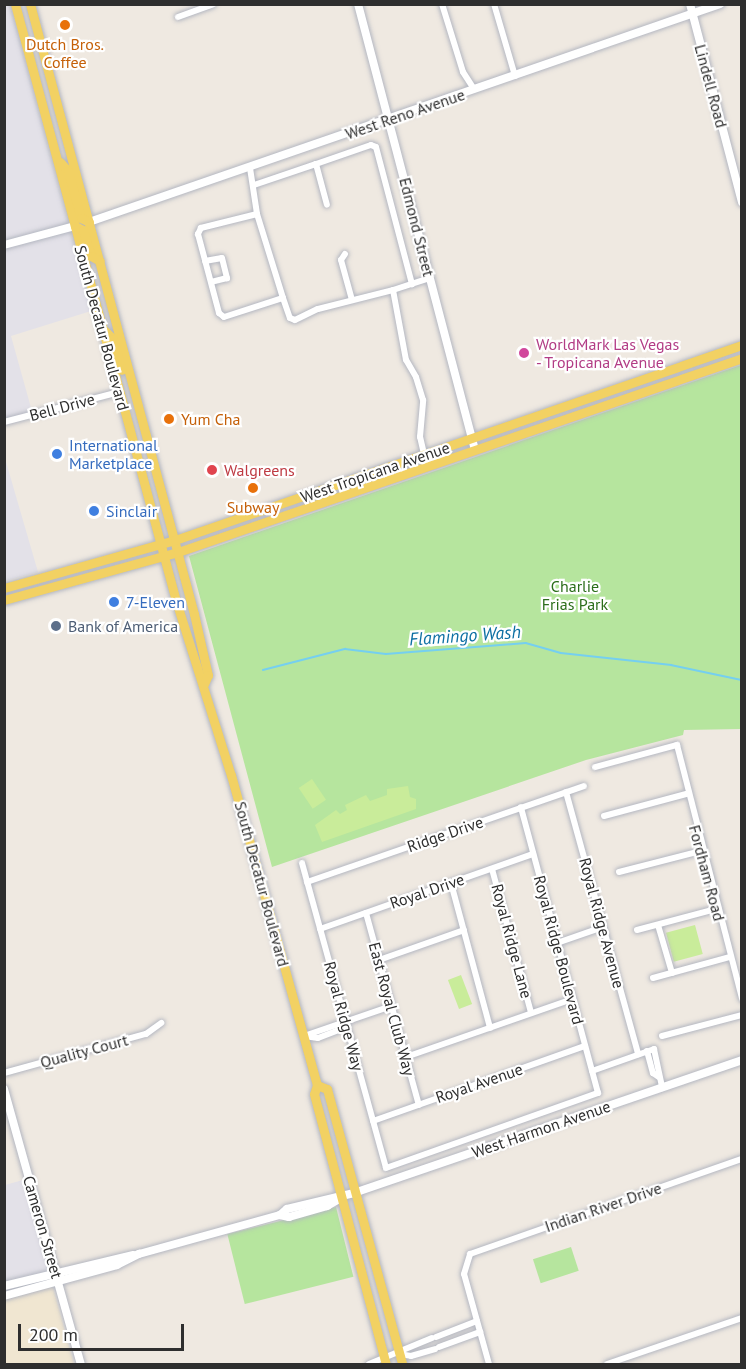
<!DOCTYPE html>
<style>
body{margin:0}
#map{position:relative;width:746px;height:1369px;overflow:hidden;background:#efe9e1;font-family:"PT Sans",sans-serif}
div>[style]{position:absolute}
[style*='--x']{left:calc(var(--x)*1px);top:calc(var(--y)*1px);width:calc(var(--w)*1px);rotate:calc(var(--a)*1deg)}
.industrial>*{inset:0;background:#e3e1e8}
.education>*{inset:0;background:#f0e6d1}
.green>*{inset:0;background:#b6e59e;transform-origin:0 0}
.pitch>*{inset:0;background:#c9ec9a;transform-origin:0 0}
.stream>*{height:1.5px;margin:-0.75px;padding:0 0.75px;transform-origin:0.75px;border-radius:0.75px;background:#75cff0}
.roads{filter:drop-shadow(0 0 2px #b4b7c1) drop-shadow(0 0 2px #b4b7c1)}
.street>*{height:6px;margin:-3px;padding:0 3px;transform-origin:3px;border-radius:3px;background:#fff}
.secondary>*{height:8px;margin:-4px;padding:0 4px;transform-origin:4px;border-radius:4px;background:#fff}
.primary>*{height:9px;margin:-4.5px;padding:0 4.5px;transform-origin:4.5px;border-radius:4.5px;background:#f2d163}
.dots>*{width:16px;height:16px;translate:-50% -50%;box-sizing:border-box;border:3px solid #fff;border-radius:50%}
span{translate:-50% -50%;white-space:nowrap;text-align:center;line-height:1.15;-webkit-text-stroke:4.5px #fff;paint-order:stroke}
.food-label{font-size:16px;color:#c56008}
.left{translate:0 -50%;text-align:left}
.street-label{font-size:16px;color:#2e2e2e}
.hotel-label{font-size:16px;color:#b23c85}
.shop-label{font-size:16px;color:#366cbe}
.health-label{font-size:16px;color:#be3a42}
.park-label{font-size:16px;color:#2c6e1b}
.service-label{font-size:16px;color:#4e5e75}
.water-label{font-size:18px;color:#0d6fa3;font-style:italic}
.frame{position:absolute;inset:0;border:6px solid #2e2e2e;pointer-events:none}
.scale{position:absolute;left:18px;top:1324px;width:166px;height:27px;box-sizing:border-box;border:3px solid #2e2e2e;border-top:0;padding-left:8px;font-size:18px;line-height:21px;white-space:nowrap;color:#2e2e2e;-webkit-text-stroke:4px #fff;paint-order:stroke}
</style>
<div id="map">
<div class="industrial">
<div style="clip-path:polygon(10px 4px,91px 311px,11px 336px,33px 415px,5px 422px,4px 5px)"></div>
<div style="clip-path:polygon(4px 455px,38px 572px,5px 581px,4px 581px)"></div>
<div style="clip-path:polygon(23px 1180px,49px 1272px,5px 1284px,5px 1185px)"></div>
</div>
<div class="education">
<div style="clip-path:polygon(52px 1284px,74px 1364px,5px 1364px,5px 1298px)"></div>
</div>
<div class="green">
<div style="clip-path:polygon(741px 365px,741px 729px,684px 730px,683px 735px,586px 760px,272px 867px,189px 556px)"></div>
<div style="left:336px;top:1207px;width:72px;height:112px;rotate:76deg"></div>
<div style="left:571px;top:1247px;width:25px;height:40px;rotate:72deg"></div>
</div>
<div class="pitch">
<div style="left:312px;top:779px;width:25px;height:16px;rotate:56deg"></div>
<div style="clip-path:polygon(408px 786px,410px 797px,416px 799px,416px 809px,322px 842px,315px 825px,336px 810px,340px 814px,347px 810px,345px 805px,366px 795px,370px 801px,387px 795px,387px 789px)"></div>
<div style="left:695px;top:925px;width:30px;height:30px;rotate:75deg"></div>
<div style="left:461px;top:975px;width:31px;height:14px;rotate:69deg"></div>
</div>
<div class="stream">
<div style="--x:263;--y:670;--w:85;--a:-14.4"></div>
<div style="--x:345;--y:649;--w:41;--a:7"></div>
<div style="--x:386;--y:654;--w:140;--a:-4.5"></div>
<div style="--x:526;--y:643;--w:36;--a:16"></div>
<div style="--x:561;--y:653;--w:111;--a:6.2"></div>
<div style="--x:671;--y:665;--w:73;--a:11.9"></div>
</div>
<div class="roads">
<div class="street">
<div style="--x:442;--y:4;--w:71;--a:72.8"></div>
<div style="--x:463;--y:72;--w:20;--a:57"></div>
<div style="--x:494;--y:4;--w:75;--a:73.7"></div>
<div style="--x:178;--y:17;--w:37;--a:-20"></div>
<div style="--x:316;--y:164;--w:58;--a:-19.1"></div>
<div style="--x:371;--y:145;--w:5;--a:22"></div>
<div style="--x:376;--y:147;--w:142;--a:75.3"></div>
<div style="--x:250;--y:168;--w:47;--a:81.3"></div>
<div style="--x:254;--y:185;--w:65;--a:-18.7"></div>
<div style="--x:316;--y:164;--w:42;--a:75"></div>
<div style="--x:345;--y:254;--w:7;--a:124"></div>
<div style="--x:341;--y:260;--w:41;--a:74.6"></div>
<div style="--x:205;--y:261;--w:17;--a:-10"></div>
<div style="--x:222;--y:258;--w:21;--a:76"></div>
<div style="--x:227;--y:278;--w:16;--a:166"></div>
<div style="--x:283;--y:298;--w:88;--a:-107.2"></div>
<div style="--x:257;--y:214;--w:58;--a:166"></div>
<div style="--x:201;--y:228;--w:7;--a:117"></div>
<div style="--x:198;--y:234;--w:82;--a:75.1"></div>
<div style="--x:219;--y:313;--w:6;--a:39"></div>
<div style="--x:224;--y:317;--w:62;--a:-17.9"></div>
<div style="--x:283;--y:298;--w:21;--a:71"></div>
<div style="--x:290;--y:318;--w:5;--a:22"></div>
<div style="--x:295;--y:320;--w:25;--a:-26"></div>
<div style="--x:318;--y:309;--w:77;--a:-14.2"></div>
<div style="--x:4;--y:422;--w:119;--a:-14.6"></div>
<div style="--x:427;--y:467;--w:31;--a:-103"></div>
<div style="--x:420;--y:437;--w:37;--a:-85"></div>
<div style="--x:423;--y:400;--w:24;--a:-107"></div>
<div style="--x:416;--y:377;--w:20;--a:-120"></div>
<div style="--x:406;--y:360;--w:71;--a:-100.5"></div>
<div style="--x:393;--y:290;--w:39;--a:-18"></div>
<div style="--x:595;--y:767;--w:85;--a:-15"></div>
<div style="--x:677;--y:745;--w:262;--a:75.6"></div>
<div style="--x:566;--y:792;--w:272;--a:74.6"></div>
<div style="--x:604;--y:816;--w:85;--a:-15"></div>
<div style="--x:302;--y:863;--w:316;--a:74.6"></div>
<div style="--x:386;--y:1168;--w:225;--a:-19.5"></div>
<div style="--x:598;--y:1093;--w:296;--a:-105.1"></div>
<div style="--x:492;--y:869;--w:149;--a:74.8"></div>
<div style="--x:619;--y:872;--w:85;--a:-14.4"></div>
<div style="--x:307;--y:882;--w:293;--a:-19.1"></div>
<div style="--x:451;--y:883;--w:150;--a:74.9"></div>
<div style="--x:366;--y:913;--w:199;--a:74.6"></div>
<div style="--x:658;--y:925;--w:50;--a:73.7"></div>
<div style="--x:320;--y:929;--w:226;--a:-19.4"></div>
<div style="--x:637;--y:930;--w:82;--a:-14.9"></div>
<div style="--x:557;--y:943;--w:49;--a:-19.2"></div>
<div style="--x:379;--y:960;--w:90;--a:-19.4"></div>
<div style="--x:653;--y:978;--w:80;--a:-15.3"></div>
<div style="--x:304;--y:1036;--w:92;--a:-19"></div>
<div style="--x:304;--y:1036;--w:14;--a:8"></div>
<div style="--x:318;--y:1038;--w:25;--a:-21"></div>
<div style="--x:341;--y:1029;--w:8;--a:-50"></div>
<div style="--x:662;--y:1036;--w:83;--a:-14.7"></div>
<div style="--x:647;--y:1051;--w:23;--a:75"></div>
<div style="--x:653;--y:1073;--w:7;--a:34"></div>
<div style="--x:406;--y:1057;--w:177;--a:-19.2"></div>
<div style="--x:592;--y:1071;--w:66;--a:-19.5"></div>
<div style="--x:654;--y:1049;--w:40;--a:78"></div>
<div style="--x:4;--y:1073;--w:147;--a:-15.4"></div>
<div style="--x:146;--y:1034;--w:19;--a:-36"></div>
<div style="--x:373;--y:1121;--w:225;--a:-19.5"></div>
<div style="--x:436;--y:1337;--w:44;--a:-21.3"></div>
<div style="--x:439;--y:1347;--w:44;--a:-20.1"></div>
<div style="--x:399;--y:1354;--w:12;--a:9"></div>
<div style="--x:411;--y:1356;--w:25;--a:-16"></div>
<div style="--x:369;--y:1364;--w:68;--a:-22.4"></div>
<div style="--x:489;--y:1364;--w:93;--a:-105.5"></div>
<div style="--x:464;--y:1274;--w:21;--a:-73"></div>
<div style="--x:470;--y:1254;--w:288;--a:-19.3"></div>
<div style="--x:607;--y:1364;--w:143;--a:-18.8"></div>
</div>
<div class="secondary">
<div style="--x:358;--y:4;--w:461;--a:75.3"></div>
<div style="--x:690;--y:4;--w:205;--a:75.3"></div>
<div style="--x:89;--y:222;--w:668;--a:-19.06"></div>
<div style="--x:4;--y:245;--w:73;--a:-15"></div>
<div style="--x:4;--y:1089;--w:286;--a:74.4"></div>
<div style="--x:280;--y:1215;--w:9;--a:13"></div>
<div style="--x:289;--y:1217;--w:40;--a:-16"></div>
<div style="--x:327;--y:1206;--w:14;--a:-30"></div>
<div style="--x:4;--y:1286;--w:133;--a:-13.5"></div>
<div style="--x:4;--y:1296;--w:117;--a:-15.3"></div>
<div style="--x:117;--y:1265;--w:25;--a:-27"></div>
<div style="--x:139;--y:1254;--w:146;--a:-15.5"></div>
<div style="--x:280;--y:1215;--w:9;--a:-41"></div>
<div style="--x:287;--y:1209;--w:69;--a:-13.4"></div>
<div style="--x:354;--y:1193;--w:410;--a:-18.9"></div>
</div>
<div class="primary">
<div style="--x:15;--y:4;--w:618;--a:74.91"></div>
<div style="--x:176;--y:601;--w:182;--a:72.5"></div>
<div style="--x:231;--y:775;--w:322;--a:74.5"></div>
<div style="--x:317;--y:1085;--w:9;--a:108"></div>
<div style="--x:314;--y:1094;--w:279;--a:75.1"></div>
<div style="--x:30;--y:4;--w:632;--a:74.95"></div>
<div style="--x:194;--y:614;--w:63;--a:77.1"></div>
<div style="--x:208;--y:675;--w:10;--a:114"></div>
<div style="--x:60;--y:162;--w:12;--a:48"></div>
<div style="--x:68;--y:171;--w:49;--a:74.5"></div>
<div style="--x:81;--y:218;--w:9;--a:27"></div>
<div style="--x:75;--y:226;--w:9;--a:27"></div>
<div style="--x:83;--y:230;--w:27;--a:73"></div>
<div style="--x:91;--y:256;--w:10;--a:29"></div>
<div style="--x:105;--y:331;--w:11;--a:45"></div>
<div style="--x:113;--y:339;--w:32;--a:74"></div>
<div style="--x:4;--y:588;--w:178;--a:-15.7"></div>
<div style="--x:175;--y:540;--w:600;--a:-18.98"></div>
<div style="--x:4;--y:600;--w:180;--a:-15.4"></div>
<div style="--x:178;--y:552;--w:596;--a:-18.98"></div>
<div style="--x:317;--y:1085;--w:11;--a:22"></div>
<div style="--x:327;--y:1089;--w:285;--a:74.7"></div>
</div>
</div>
<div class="dots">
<div style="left:65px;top:25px;background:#e8710a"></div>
<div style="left:524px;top:353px;background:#d1479c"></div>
<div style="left:169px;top:419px;background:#e8710a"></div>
<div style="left:57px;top:454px;background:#3f7fe0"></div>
<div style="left:212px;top:470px;background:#e0444e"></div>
<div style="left:253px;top:488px;background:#e8710a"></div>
<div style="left:94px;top:511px;background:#3f7fe0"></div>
<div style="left:114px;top:602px;background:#3f7fe0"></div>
<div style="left:56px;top:626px;background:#5c6f8a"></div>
</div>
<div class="food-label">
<span style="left:65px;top:53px">Dutch Bros.<br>Coffee</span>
<span class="left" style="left:181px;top:419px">Yum Cha</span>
<span style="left:253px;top:507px">Subway</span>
</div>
<div class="street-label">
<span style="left:711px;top:86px;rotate:75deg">Lindell Road</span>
<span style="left:405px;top:114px;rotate:-19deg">West Reno Avenue</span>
<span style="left:417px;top:227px;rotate:76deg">Edmond Street</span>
<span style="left:102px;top:328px;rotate:75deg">South Decatur Boulevard</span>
<span style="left:62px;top:407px;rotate:-15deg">Bell Drive</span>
<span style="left:375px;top:472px;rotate:-19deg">West Tropicana Avenue</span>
<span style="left:445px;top:834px;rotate:-19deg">Ridge Drive</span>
<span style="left:707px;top:873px;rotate:75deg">Fordham Road</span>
<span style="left:262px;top:884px;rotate:75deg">South Decatur Boulevard</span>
<span style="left:427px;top:891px;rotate:-19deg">Royal Drive</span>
<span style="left:602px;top:923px;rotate:75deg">Royal Ridge Avenue</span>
<span style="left:512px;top:941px;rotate:75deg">Royal Ridge Lane</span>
<span style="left:559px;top:950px;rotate:75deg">Royal Ridge Boulevard</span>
<span style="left:392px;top:1009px;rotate:75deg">East Royal Club Way</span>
<span style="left:344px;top:1016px;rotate:75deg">Royal Ridge Way</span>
<span style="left:84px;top:1051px;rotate:-15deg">Quality Court</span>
<span style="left:479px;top:1083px;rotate:-19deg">Royal Avenue</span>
<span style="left:541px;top:1129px;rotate:-19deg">West Harmon Avenue</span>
<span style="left:603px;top:1207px;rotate:-19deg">Indian River Drive</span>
<span style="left:43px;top:1227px;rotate:74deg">Cameron Street</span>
</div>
<div class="hotel-label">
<span class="left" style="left:536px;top:353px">WorldMark Las Vegas<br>- Tropicana Avenue</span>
</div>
<div class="shop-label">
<span class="left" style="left:69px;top:454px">International<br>Marketplace</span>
<span class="left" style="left:106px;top:511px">Sinclair</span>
<span class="left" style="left:126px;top:602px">7-Eleven</span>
</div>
<div class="health-label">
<span class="left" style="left:224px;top:470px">Walgreens</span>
</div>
<div class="park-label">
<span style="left:575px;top:595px">Charlie<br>Frias Park</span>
</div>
<div class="service-label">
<span class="left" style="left:68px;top:626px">Bank of America</span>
</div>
<div class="water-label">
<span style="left:465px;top:636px;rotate:-4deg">Flamingo Wash</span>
</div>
<div class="frame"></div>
<div class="scale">200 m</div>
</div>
